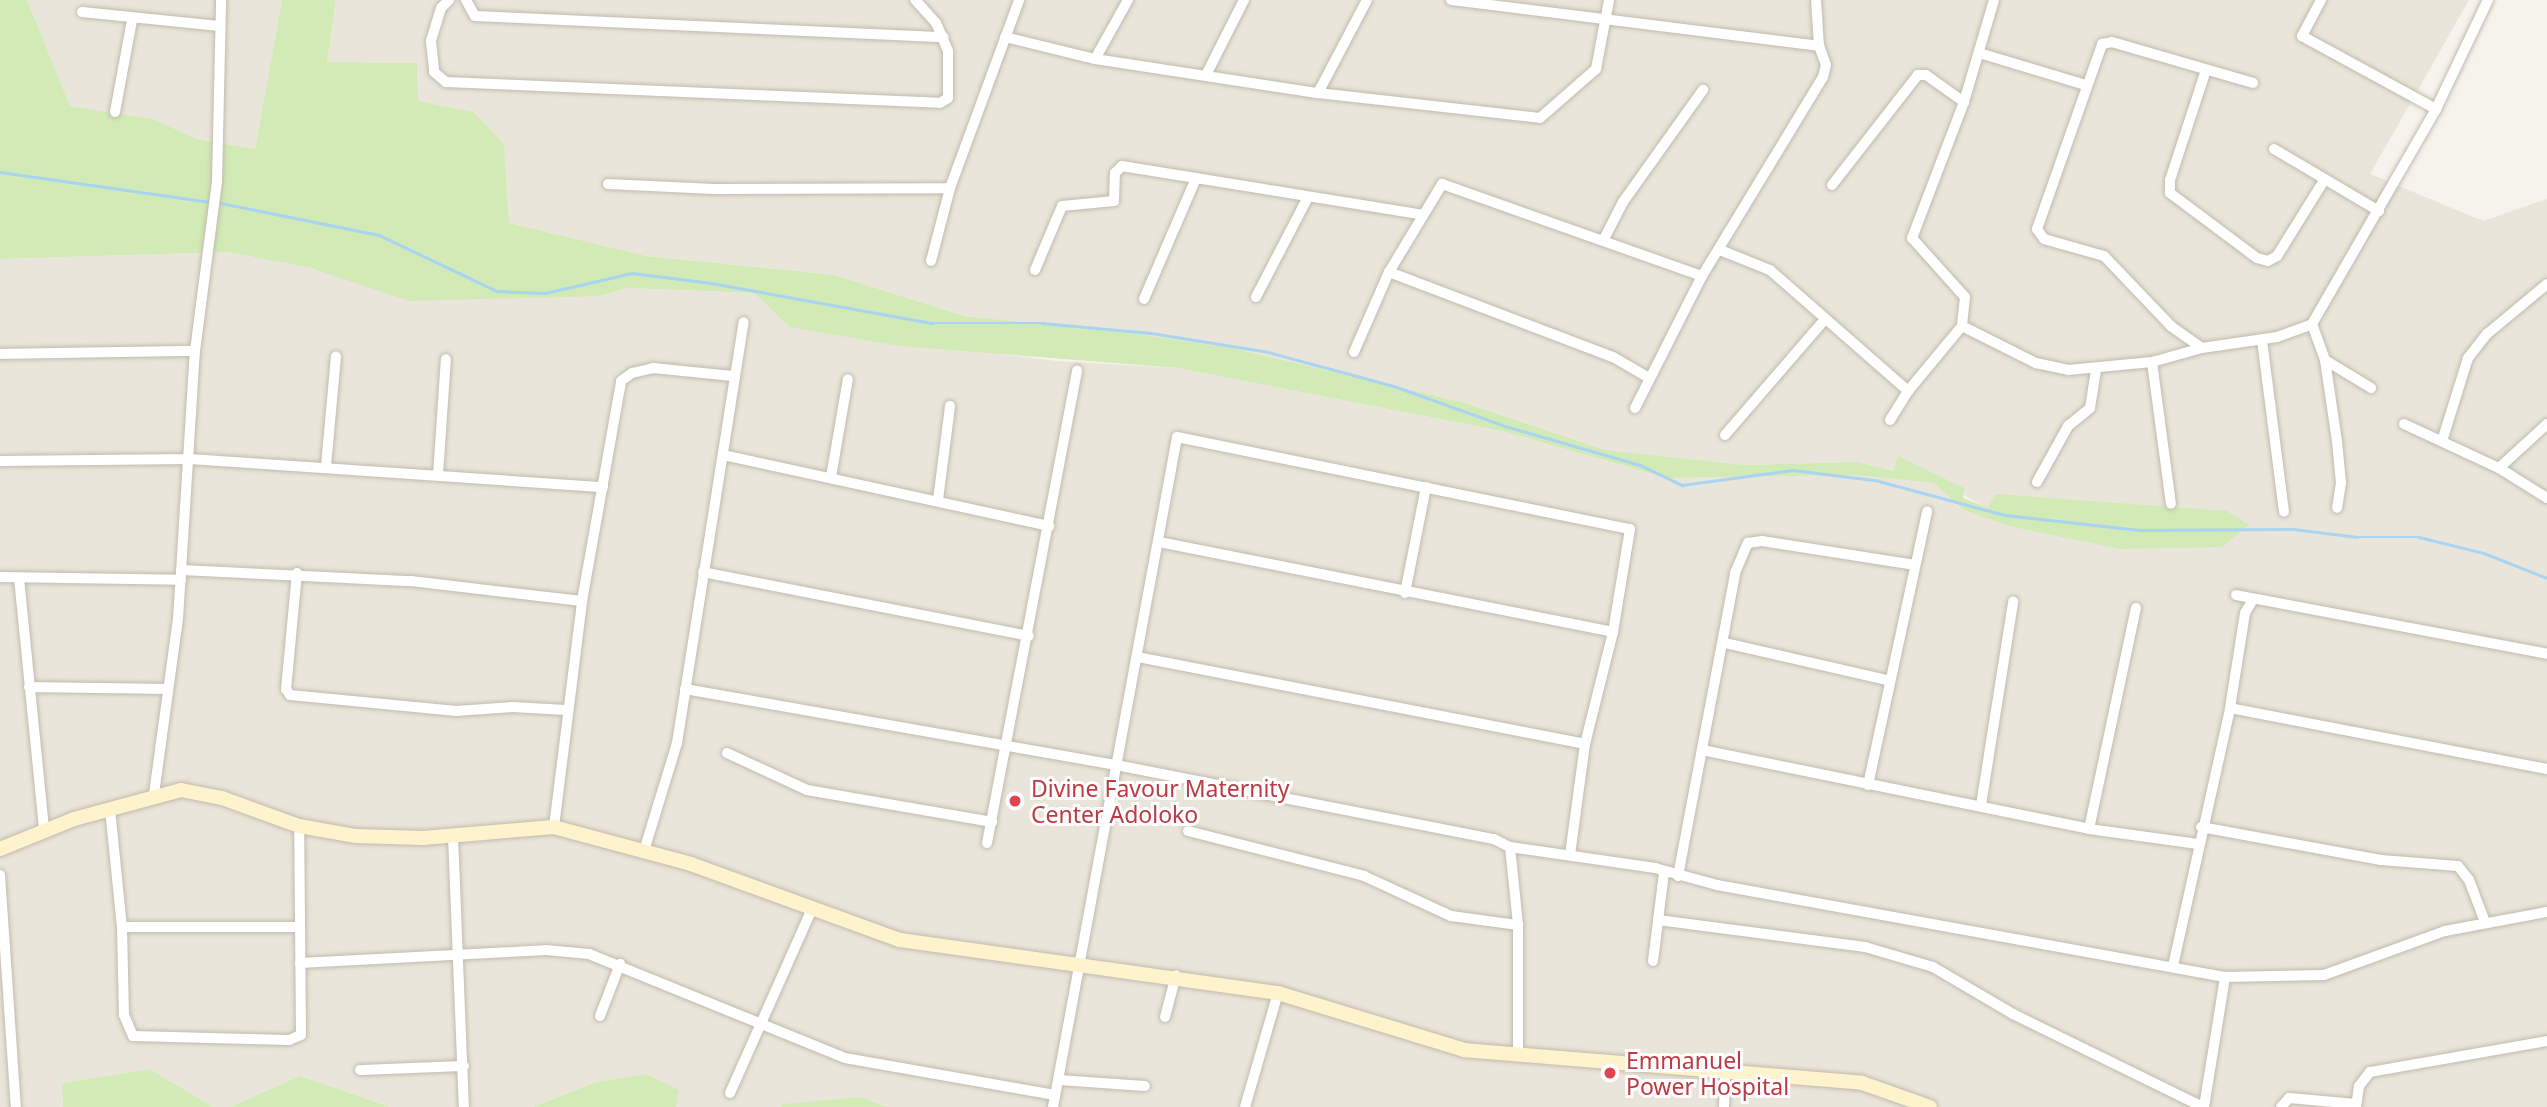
<!DOCTYPE html>
<style>
body{margin:0}
#map{position:relative;width:2547px;height:1107px;overflow:hidden;background:#f6f3ec;font-family:"Noto Sans",sans-serif}
div>[style]{position:absolute}
[style*='--x']{left:calc(var(--x)*1px);top:calc(var(--y)*1px);width:calc(var(--w)*1px);rotate:calc(var(--a)*1deg)}
.residential>*{inset:0;background:#eae5da}
.green>*{inset:0;background:#d2eab5}
.stream>*{height:2.5px;margin:-1.25px;padding:0 1.25px;transform-origin:1.25px;border-radius:1.25px;background:#a9d4f2}
.roads{filter:drop-shadow(0 0 2px #c2bbae) drop-shadow(0 0 2px #c2bbae)}
.street>*{height:10px;margin:-5px;padding:0 5px;transform-origin:5px;border-radius:5px;background:#fff}
.secondary>*{height:14px;margin:-7px;padding:0 7px;transform-origin:7px;border-radius:7px;background:#fff3cd}
.dots>*{width:19px;height:19px;translate:-50% -50%;box-sizing:border-box;border:4px solid #fff;border-radius:50%}
span{translate:-50% -50%;white-space:nowrap;text-align:center;line-height:1.15;-webkit-text-stroke:6px #fff;paint-order:stroke}
.health-label{font-size:23px;color:#be3a42}
.left{translate:0 -50%;text-align:left}
</style>
<div id="map">
<div class="residential">
<div style="clip-path:polygon(27px 0,282px 0,255px 149px,197px 139px,153px 119px,70px 106px)"></div>
<div style="clip-path:polygon(336px 0,2469px 0,2370px 174px,2483px 221px,2547px 199px,2547px 1107px,887px 1107px,862px 1097px,781px 1107px,676px 1107px,678px 1090px,646px 1074px,596px 1082px,533px 1107px,390px 1107px,300px 1076px,230px 1107px,213px 1107px,150px 1069px,62px 1083px,63px 1107px,0 1107px,0 259px,227px 252px,311px 268px,600px 296px,627px 288px,754px 293px,789px 327px,1057px 361px,1178px 368px,1502px 431px,1668px 478px,1854px 475px,1934px 483px,1962px 509px,1988px 509px,1898px 456px,1893px 471px,1858px 462px,1745px 465px,1605px 450px,1462px 402px,1232px 348px,1131px 333px,964px 316px,835px 275px,647px 256px,509px 223px,504px 144px,474px 112px,418px 101px,417px 63px,327px 62px)"></div>
</div>
<div class="green">
<div style="clip-path:polygon(0 0,27px 0,70px 106px,153px 119px,197px 139px,255px 149px,282px 0,336px 0,327px 62px,417px 63px,418px 101px,474px 112px,504px 144px,509px 223px,647px 256px,835px 275px,964px 316px,1131px 333px,1232px 348px,1462px 402px,1605px 450px,1745px 465px,1858px 462px,1893px 471px,1898px 456px,1964px 488px,1963px 498px,1988px 508px,1995px 494px,2227px 511px,2249px 525px,2222px 547px,2120px 549px,2009px 526px,1962px 509px,1934px 483px,1854px 475px,1668px 478px,1502px 431px,1178px 368px,900px 346px,789px 327px,754px 293px,627px 288px,600px 296px,409px 301px,311px 268px,227px 252px,0 259px)"></div>
<div style="clip-path:polygon(150px 1069px,213px 1107px,63px 1107px,62px 1083px)"></div>
<div style="clip-path:polygon(646px 1074px,679px 1090px,676px 1107px,533px 1107px,596px 1082px)"></div>
<div style="clip-path:polygon(300px 1076px,390px 1107px,230px 1107px)"></div>
<div style="clip-path:polygon(862px 1097px,887px 1107px,781px 1107px,783px 1104px)"></div>
</div>
<div class="stream">
<div style="--x:0;--y:172;--w:212;--a:8.1"></div>
<div style="--x:216;--y:202;--w:166;--a:11.4"></div>
<div style="--x:379;--y:235;--w:131;--a:25.4"></div>
<div style="--x:497;--y:291;--w:48;--a:2.4"></div>
<div style="--x:545;--y:293;--w:89;--a:-12.9"></div>
<div style="--x:632;--y:273;--w:80;--a:7.2"></div>
<div style="--x:711;--y:283;--w:225;--a:10.3"></div>
<div style="--x:932;--y:323;--w:110;--a:0"></div>
<div style="--x:1042;--y:323;--w:109;--a:5.2"></div>
<div style="--x:1151;--y:333;--w:119;--a:9.2"></div>
<div style="--x:1268;--y:352;--w:131;--a:15.1"></div>
<div style="--x:1394;--y:386;--w:118;--a:19.8"></div>
<div style="--x:1505;--y:426;--w:141;--a:16.1"></div>
<div style="--x:1640;--y:465;--w:47;--a:25.5"></div>
<div style="--x:1682;--y:485;--w:112;--a:-7.7"></div>
<div style="--x:1793;--y:470;--w:83;--a:7"></div>
<div style="--x:1875;--y:480;--w:135;--a:15.1"></div>
<div style="--x:2005;--y:515;--w:135;--a:6.4"></div>
<div style="--x:2139;--y:530;--w:154;--a:-0.4"></div>
<div style="--x:2293;--y:529;--w:65;--a:7"></div>
<div style="--x:2358;--y:537;--w:61;--a:0"></div>
<div style="--x:2419;--y:537;--w:67;--a:13.8"></div>
<div style="--x:2484;--y:553;--w:68;--a:21.6"></div>
</div>
<div class="roads">
<div class="street">
<div style="--x:449;--y:0;--w:11;--a:135"></div>
<div style="--x:441;--y:8;--w:34;--a:107"></div>
<div style="--x:431;--y:41;--w:31;--a:84"></div>
<div style="--x:434;--y:72;--w:16;--a:40"></div>
<div style="--x:446;--y:82;--w:494;--a:2.4"></div>
<div style="--x:940;--y:103;--w:9;--a:-32"></div>
<div style="--x:948;--y:98;--w:47;--a:-90"></div>
<div style="--x:948;--y:51;--w:30;--a:-113"></div>
<div style="--x:936;--y:23;--w:31;--a:-132"></div>
<div style="--x:466;--y:0;--w:18;--a:61"></div>
<div style="--x:475;--y:16;--w:469;--a:2.6"></div>
<div style="--x:1451;--y:0;--w:371;--a:7.1"></div>
<div style="--x:1994;--y:0;--w:106;--a:106.4"></div>
<div style="--x:1964;--y:102;--w:146;--a:110.9"></div>
<div style="--x:1912;--y:238;--w:79;--a:48.1"></div>
<div style="--x:1965;--y:297;--w:29;--a:96"></div>
<div style="--x:1962;--y:326;--w:83;--a:26.6"></div>
<div style="--x:2036;--y:363;--w:33;--a:12"></div>
<div style="--x:2068;--y:370;--w:84;--a:-5.4"></div>
<div style="--x:2152;--y:362;--w:52;--a:-15.6"></div>
<div style="--x:2202;--y:348;--w:76;--a:-8.3"></div>
<div style="--x:2277;--y:337;--w:37;--a:-20"></div>
<div style="--x:2312;--y:324;--w:248;--a:-60"></div>
<div style="--x:2436;--y:109;--w:121;--a:-64.5"></div>
<div style="--x:2321;--y:0;--w:41;--a:117.8"></div>
<div style="--x:2302;--y:36;--w:153;--a:28.6"></div>
<div style="--x:82;--y:12;--w:138;--a:5.8"></div>
<div style="--x:1005;--y:37;--w:93;--a:13.7"></div>
<div style="--x:1095;--y:59;--w:226;--a:8.7"></div>
<div style="--x:1318;--y:93;--w:223;--a:6.4"></div>
<div style="--x:1540;--y:118;--w:74;--a:-41.2"></div>
<div style="--x:1596;--y:69;--w:70;--a:-79.3"></div>
<div style="--x:1979;--y:53;--w:112;--a:16.7"></div>
<div style="--x:1095;--y:59;--w:68;--a:-60.8"></div>
<div style="--x:2206;--y:70;--w:116;--a:108.1"></div>
<div style="--x:2170;--y:180;--w:13;--a:90"></div>
<div style="--x:2170;--y:193;--w:109;--a:36.8"></div>
<div style="--x:2257;--y:258;--w:11;--a:15"></div>
<div style="--x:2268;--y:261;--w:10;--a:-29"></div>
<div style="--x:2277;--y:256;--w:87;--a:-58.1"></div>
<div style="--x:1206;--y:75;--w:84;--a:-63.1"></div>
<div style="--x:1318;--y:93;--w:105;--a:-62.2"></div>
<div style="--x:115;--y:112;--w:94;--a:-79.5"></div>
<div style="--x:2274;--y:149;--w:122;--a:30.6"></div>
<div style="--x:608;--y:184;--w:106;--a:2.7"></div>
<div style="--x:714;--y:189;--w:236;--a:-0.2"></div>
<div style="--x:1832;--y:185;--w:140;--a:-52"></div>
<div style="--x:1918;--y:75;--w:8;--a:0"></div>
<div style="--x:1926;--y:75;--w:47;--a:35.4"></div>
<div style="--x:1604;--y:239;--w:42;--a:-62.8"></div>
<div style="--x:1623;--y:202;--w:138;--a:-54.5"></div>
<div style="--x:1720;--y:250;--w:54;--a:21.8"></div>
<div style="--x:1770;--y:270;--w:184;--a:41.2"></div>
<div style="--x:1908;--y:391;--w:85;--a:-50.3"></div>
<div style="--x:931;--y:261;--w:75;--a:-75.4"></div>
<div style="--x:950;--y:188;--w:200;--a:-69.8"></div>
<div style="--x:1035;--y:270;--w:69;--a:-67.1"></div>
<div style="--x:1062;--y:206;--w:52;--a:-5.5"></div>
<div style="--x:1114;--y:201;--w:28;--a:-88"></div>
<div style="--x:1115;--y:173;--w:10;--a:-45"></div>
<div style="--x:1122;--y:166;--w:302;--a:9.2"></div>
<div style="--x:1389;--y:272;--w:240;--a:20.8"></div>
<div style="--x:1613;--y:357;--w:42;--a:30.3"></div>
<div style="--x:1256;--y:297;--w:110;--a:-62.5"></div>
<div style="--x:1144;--y:299;--w:132;--a:-66.7"></div>
<div style="--x:2312;--y:324;--w:38;--a:70"></div>
<div style="--x:2325;--y:360;--w:82;--a:81.6"></div>
<div style="--x:2337;--y:441;--w:42;--a:84.6"></div>
<div style="--x:2341;--y:483;--w:25;--a:99"></div>
<div style="--x:2262;--y:340;--w:173;--a:82.7"></div>
<div style="--x:2202;--y:348;--w:38;--a:-145"></div>
<div style="--x:2171;--y:326;--w:97;--a:-133.7"></div>
<div style="--x:2104;--y:256;--w:62;--a:-164.2"></div>
<div style="--x:2044;--y:239;--w:12;--a:-125"></div>
<div style="--x:2037;--y:229;--w:196;--a:-70.6"></div>
<div style="--x:2102;--y:44;--w:10;--a:-11"></div>
<div style="--x:2112;--y:42;--w:147;--a:16.2"></div>
<div style="--x:1354;--y:352;--w:87;--a:-66.4"></div>
<div style="--x:1389;--y:272;--w:103;--a:-58.9"></div>
<div style="--x:1442;--y:184;--w:276;--a:19.5"></div>
<div style="--x:0;--y:354;--w:195;--a:-0.9"></div>
<div style="--x:2325;--y:360;--w:54;--a:31.3"></div>
<div style="--x:2152;--y:362;--w:143;--a:82.4"></div>
<div style="--x:1635;--y:408;--w:148;--a:-63.1"></div>
<div style="--x:1702;--y:276;--w:233;--a:-58.7"></div>
<div style="--x:1823;--y:77;--w:12;--a:-76"></div>
<div style="--x:1826;--y:65;--w:20;--a:-110"></div>
<div style="--x:1819;--y:46;--w:46;--a:-93.7"></div>
<div style="--x:1890;--y:420;--w:34;--a:-58"></div>
<div style="--x:2404;--y:424;--w:105;--a:24.9"></div>
<div style="--x:2499;--y:468;--w:57;--a:32"></div>
<div style="--x:1725;--y:435;--w:153;--a:-49.2"></div>
<div style="--x:2442;--y:441;--w:87;--a:-72.6"></div>
<div style="--x:2468;--y:358;--w:31;--a:-52"></div>
<div style="--x:2487;--y:334;--w:78;--a:-39.8"></div>
<div style="--x:723;--y:455;--w:334;--a:12.3"></div>
<div style="--x:0;--y:461;--w:190;--a:-0.6"></div>
<div style="--x:190;--y:459;--w:414;--a:3.9"></div>
<div style="--x:326;--y:466;--w:110;--a:-84.8"></div>
<div style="--x:2499;--y:468;--w:65;--a:-42.5"></div>
<div style="--x:438;--y:475;--w:116;--a:-86.1"></div>
<div style="--x:831;--y:477;--w:99;--a:-80.2"></div>
<div style="--x:2037;--y:482;--w:64;--a:-61"></div>
<div style="--x:2068;--y:426;--w:28;--a:-39"></div>
<div style="--x:2090;--y:408;--w:39;--a:-81"></div>
<div style="--x:938;--y:500;--w:95;--a:-82.7"></div>
<div style="--x:1159;--y:542;--w:463;--a:11.2"></div>
<div style="--x:182;--y:570;--w:229;--a:2.8"></div>
<div style="--x:411;--y:581;--w:172;--a:6.7"></div>
<div style="--x:703;--y:572;--w:332;--a:11.1"></div>
<div style="--x:297;--y:573;--w:117;--a:95.4"></div>
<div style="--x:286;--y:689;--w:7;--a:56"></div>
<div style="--x:290;--y:695;--w:167;--a:5.5"></div>
<div style="--x:456;--y:711;--w:57;--a:-4"></div>
<div style="--x:513;--y:707;--w:53;--a:3.2"></div>
<div style="--x:0;--y:577;--w:181;--a:0.9"></div>
<div style="--x:19;--y:578;--w:252;--a:84.3"></div>
<div style="--x:1405;--y:593;--w:108;--a:-78.8"></div>
<div style="--x:2236;--y:595;--w:317;--a:10.7"></div>
<div style="--x:1725;--y:643;--w:166;--a:12.9"></div>
<div style="--x:1138;--y:657;--w:455;--a:11"></div>
<div style="--x:29;--y:687;--w:138;--a:0.8"></div>
<div style="--x:685;--y:689;--w:438;--a:10"></div>
<div style="--x:1116;--y:765;--w:385;--a:11.1"></div>
<div style="--x:1494;--y:839;--w:18;--a:27"></div>
<div style="--x:1510;--y:847;--w:147;--a:8.2"></div>
<div style="--x:1655;--y:868;--w:64;--a:15.3"></div>
<div style="--x:1717;--y:885;--w:516;--a:10.27"></div>
<div style="--x:2225;--y:977;--w:99;--a:-1.2"></div>
<div style="--x:2324;--y:975;--w:129;--a:-20"></div>
<div style="--x:2445;--y:931;--w:104;--a:-10.6"></div>
<div style="--x:2230;--y:708;--w:323;--a:10.9"></div>
<div style="--x:1702;--y:750;--w:395;--a:11.5"></div>
<div style="--x:2089;--y:829;--w:110;--a:7.8"></div>
<div style="--x:727;--y:753;--w:88;--a:24.8"></div>
<div style="--x:807;--y:790;--w:188;--a:9.8"></div>
<div style="--x:1868;--y:785;--w:280;--a:-77.8"></div>
<div style="--x:154;--y:794;--w:177;--a:-82.2"></div>
<div style="--x:178;--y:619;--w:269;--a:-86.4"></div>
<div style="--x:195;--y:351;--w:171;--a:-82.6"></div>
<div style="--x:217;--y:181;--w:181;--a:-88.7"></div>
<div style="--x:1981;--y:805;--w:206;--a:-81"></div>
<div style="--x:110;--y:809;--w:119;--a:84.2"></div>
<div style="--x:122;--y:927;--w:88;--a:88.7"></div>
<div style="--x:124;--y:1015;--w:23;--a:67"></div>
<div style="--x:133;--y:1036;--w:156;--a:1.5"></div>
<div style="--x:289;--y:1040;--w:13;--a:-23"></div>
<div style="--x:301;--y:1035;--w:209;--a:-90.5"></div>
<div style="--x:554;--y:827;--w:228;--a:-82.9"></div>
<div style="--x:582;--y:601;--w:223;--a:-79.9"></div>
<div style="--x:621;--y:381;--w:14;--a:-36"></div>
<div style="--x:632;--y:373;--w:22;--a:-13"></div>
<div style="--x:653;--y:368;--w:80;--a:5.7"></div>
<div style="--x:2201;--y:827;--w:183;--a:10.4"></div>
<div style="--x:2381;--y:860;--w:77;--a:4.5"></div>
<div style="--x:2458;--y:866;--w:18;--a:52"></div>
<div style="--x:2469;--y:880;--w:45;--a:69.1"></div>
<div style="--x:2089;--y:829;--w:226;--a:-78"></div>
<div style="--x:1188;--y:831;--w:182;--a:14.3"></div>
<div style="--x:1364;--y:876;--w:96;--a:24.7"></div>
<div style="--x:1451;--y:916;--w:68;--a:7.7"></div>
<div style="--x:453;--y:836;--w:271;--a:87.7"></div>
<div style="--x:987;--y:843;--w:481;--a:-79.2"></div>
<div style="--x:1510;--y:847;--w:78;--a:84.1"></div>
<div style="--x:1518;--y:925;--w:127;--a:90"></div>
<div style="--x:644;--y:851;--w:113;--a:-73"></div>
<div style="--x:677;--y:743;--w:426;--a:-81"></div>
<div style="--x:0;--y:875;--w:233;--a:86.1"></div>
<div style="--x:1678;--y:876;--w:308;--a:-79.3"></div>
<div style="--x:1735;--y:573;--w:33;--a:-67"></div>
<div style="--x:1748;--y:543;--w:14;--a:-8"></div>
<div style="--x:1762;--y:541;--w:155;--a:8.9"></div>
<div style="--x:1658;--y:920;--w:209;--a:7.4"></div>
<div style="--x:1865;--y:947;--w:71;--a:16.4"></div>
<div style="--x:1933;--y:967;--w:93;--a:30.4"></div>
<div style="--x:2013;--y:1014;--w:212;--a:26.1"></div>
<div style="--x:122;--y:927;--w:177;--a:0"></div>
<div style="--x:1653;--y:961;--w:89;--a:-82.9"></div>
<div style="--x:300;--y:963;--w:246;--a:-3"></div>
<div style="--x:546;--y:950;--w:43;--a:5.3"></div>
<div style="--x:589;--y:954;--w:276;--a:22.1"></div>
<div style="--x:845;--y:1058;--w:213;--a:10"></div>
<div style="--x:2173;--y:966;--w:264;--a:-77.5"></div>
<div style="--x:2230;--y:708;--w:96;--a:-81"></div>
<div style="--x:2245;--y:613;--w:14;--a:-60"></div>
<div style="--x:600;--y:1016;--w:56;--a:-69"></div>
<div style="--x:1165;--y:1017;--w:43;--a:-75.3"></div>
<div style="--x:360;--y:1070;--w:104;--a:-2.2"></div>
<div style="--x:1059;--y:1080;--w:86;--a:4"></div>
<div style="--x:730;--y:1093;--w:199;--a:-66"></div>
<div style="--x:1053;--y:1107;--w:681;--a:-79.51"></div>
<div style="--x:1177;--y:437;--w:462;--a:11.5"></div>
<div style="--x:1630;--y:529;--w:104;--a:99.4"></div>
<div style="--x:1613;--y:632;--w:115;--a:104"></div>
<div style="--x:1585;--y:744;--w:112;--a:97.7"></div>
<div style="--x:1245;--y:1107;--w:119;--a:-73.9"></div>
<div style="--x:1724;--y:1107;--w:38;--a:-88"></div>
<div style="--x:2204;--y:1107;--w:132;--a:-80.8"></div>
<div style="--x:2281;--y:1107;--w:12;--a:-48"></div>
<div style="--x:2289;--y:1098;--w:67;--a:5.1"></div>
<div style="--x:2356;--y:1107;--w:21;--a:-82"></div>
<div style="--x:2359;--y:1086;--w:18;--a:-52"></div>
<div style="--x:2370;--y:1072;--w:180;--a:-9.9"></div>
</div>
<div class="secondary">
<div style="--x:0;--y:849;--w:80;--a:-22.1"></div>
<div style="--x:74;--y:819;--w:111;--a:-15.2"></div>
<div style="--x:181;--y:790;--w:42;--a:11"></div>
<div style="--x:222;--y:798;--w:82;--a:20"></div>
<div style="--x:299;--y:826;--w:58;--a:10"></div>
<div style="--x:356;--y:836;--w:67;--a:1.7"></div>
<div style="--x:423;--y:838;--w:131;--a:-4.8"></div>
<div style="--x:554;--y:827;--w:142;--a:15.1"></div>
<div style="--x:691;--y:864;--w:222;--a:20"></div>
<div style="--x:900;--y:940;--w:382;--a:8"></div>
<div style="--x:1278;--y:993;--w:195;--a:17"></div>
<div style="--x:1464;--y:1050;--w:399;--a:4.7"></div>
<div style="--x:1862;--y:1083;--w:72;--a:19.4"></div>
</div>
</div>
<div class="dots">
<div style="left:1015px;top:801px;background:#e0444e"></div>
<div style="left:1610px;top:1073px;background:#e0444e"></div>
</div>
<div class="health-label">
<span class="left" style="left:1031px;top:801px">Divine Favour Maternity<br>Center Adoloko</span>
<span class="left" style="left:1626px;top:1073px">Emmanuel<br>Power Hospital</span>
</div>
</div>
